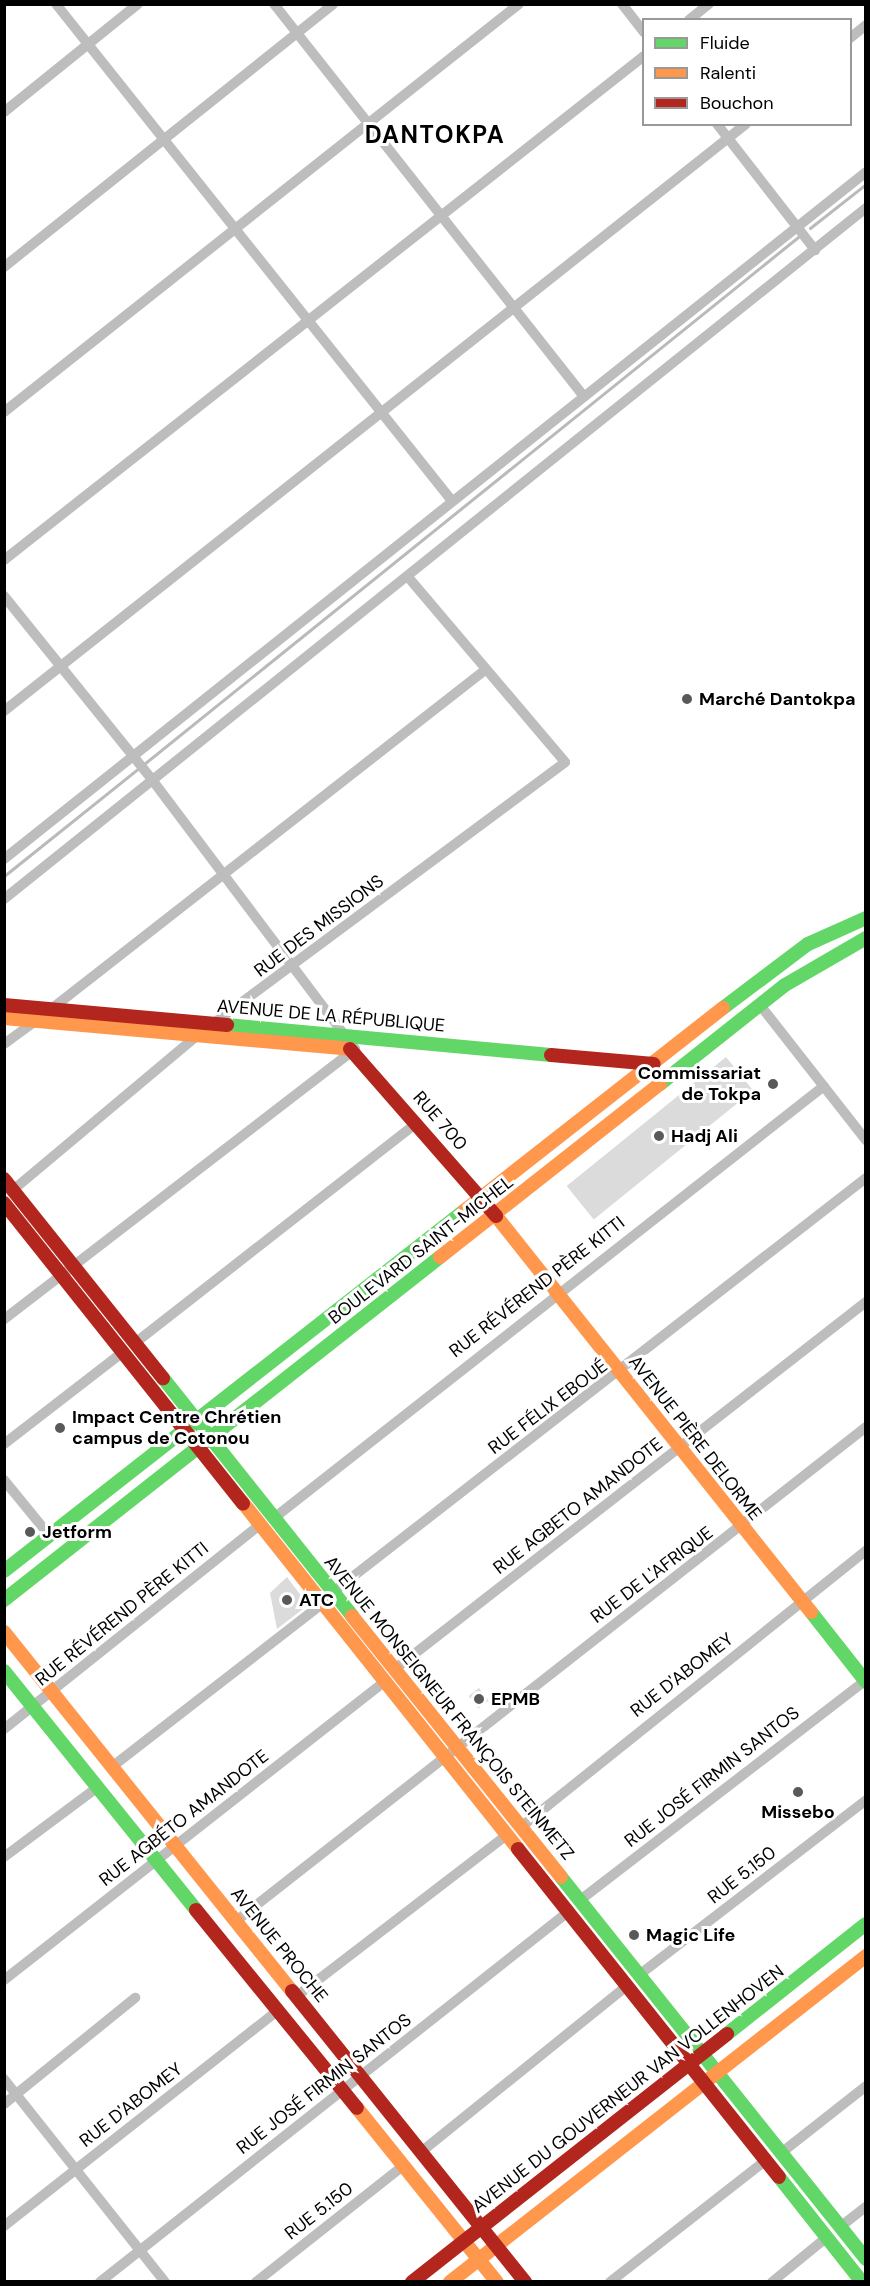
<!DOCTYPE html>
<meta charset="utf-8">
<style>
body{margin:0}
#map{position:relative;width:870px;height:2286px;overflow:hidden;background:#fff;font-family:"DM Sans",sans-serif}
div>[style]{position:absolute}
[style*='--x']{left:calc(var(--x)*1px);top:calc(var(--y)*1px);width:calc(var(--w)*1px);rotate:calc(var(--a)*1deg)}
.stream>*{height:3px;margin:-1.5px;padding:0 1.5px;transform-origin:1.5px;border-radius:1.5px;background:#bababa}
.building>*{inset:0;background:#dbdbdb;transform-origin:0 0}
.street>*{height:10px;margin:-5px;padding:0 5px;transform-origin:5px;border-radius:5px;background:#bdbdbd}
.fast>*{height:14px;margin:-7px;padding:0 7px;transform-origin:7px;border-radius:7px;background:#63d668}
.slow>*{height:14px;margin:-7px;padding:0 7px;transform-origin:7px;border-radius:7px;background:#ff974d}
.jam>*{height:14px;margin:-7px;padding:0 7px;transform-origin:7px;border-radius:7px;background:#b3261e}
.dots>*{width:16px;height:16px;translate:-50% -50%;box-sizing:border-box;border:3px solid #fff;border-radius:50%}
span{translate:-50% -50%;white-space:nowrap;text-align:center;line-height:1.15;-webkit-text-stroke:6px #fff;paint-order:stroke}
.poi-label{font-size:18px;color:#000;font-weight:700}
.left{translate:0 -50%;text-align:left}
.right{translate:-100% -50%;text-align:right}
.street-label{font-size:18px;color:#000}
.district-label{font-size:24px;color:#000;font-weight:700;letter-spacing:1.5px}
.frame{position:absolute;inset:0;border:6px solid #000;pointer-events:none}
.legend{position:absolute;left:642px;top:18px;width:210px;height:108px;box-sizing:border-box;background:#fff;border:2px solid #999;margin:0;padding:8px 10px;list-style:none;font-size:18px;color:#000}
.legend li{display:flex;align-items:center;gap:12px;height:30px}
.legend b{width:30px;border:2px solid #999}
</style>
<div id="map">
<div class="stream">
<div style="--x:810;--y:228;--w:71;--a:-38.2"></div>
<div style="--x:144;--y:764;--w:840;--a:-38.86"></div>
<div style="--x:4;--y:876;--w:173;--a:-38.7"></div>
</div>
<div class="building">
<div style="left:726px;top:1057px;width:43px;height:205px;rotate:51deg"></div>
<div style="clip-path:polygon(287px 1577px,308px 1605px,277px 1629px,270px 1593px)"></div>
<div style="left:479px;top:1688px;width:16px;height:13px;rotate:52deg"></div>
</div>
<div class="street">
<div style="--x:56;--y:4;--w:635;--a:51.45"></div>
<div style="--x:274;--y:4;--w:497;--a:51.7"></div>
<div style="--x:622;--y:4;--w:36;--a:52"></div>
<div style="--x:689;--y:20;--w:26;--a:-39"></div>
<div style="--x:850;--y:38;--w:21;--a:-39"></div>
<div style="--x:4;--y:112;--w:172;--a:-38.9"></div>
<div style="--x:717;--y:124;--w:160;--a:52.1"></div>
<div style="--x:4;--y:267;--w:421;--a:-38.6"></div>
<div style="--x:4;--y:412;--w:657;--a:-38.39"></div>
<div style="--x:4;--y:560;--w:815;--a:-38.22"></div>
<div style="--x:4;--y:596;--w:233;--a:51.1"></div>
<div style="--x:150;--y:777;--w:341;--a:53"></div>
<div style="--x:355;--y:1049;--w:443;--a:142.4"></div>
<div style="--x:4;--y:711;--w:946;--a:-38.35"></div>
<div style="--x:4;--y:859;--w:1102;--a:-38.55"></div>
<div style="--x:4;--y:899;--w:1105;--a:-38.72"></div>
<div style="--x:760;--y:1005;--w:172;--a:51.9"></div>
<div style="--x:50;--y:1010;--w:552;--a:-38.01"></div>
<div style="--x:214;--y:1023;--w:437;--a:-36.6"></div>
<div style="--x:565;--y:762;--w:243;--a:-130.3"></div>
<div style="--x:4;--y:1044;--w:39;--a:-36"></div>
<div style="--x:13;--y:1190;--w:243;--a:-40"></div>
<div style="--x:135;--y:1343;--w:358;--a:-38"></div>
<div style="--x:4;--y:1444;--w:150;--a:-37.7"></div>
<div style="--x:4;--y:1480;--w:71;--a:50.7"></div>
<div style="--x:274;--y:1518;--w:699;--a:-38.15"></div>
<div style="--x:333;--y:1592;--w:675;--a:-37.84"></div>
<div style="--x:395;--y:1669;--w:597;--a:-37.93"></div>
<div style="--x:4;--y:1729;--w:327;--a:-38.6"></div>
<div style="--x:113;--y:1766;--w:266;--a:-37.8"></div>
<div style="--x:521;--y:1827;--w:442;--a:-38.7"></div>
<div style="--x:4;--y:1857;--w:117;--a:-36.7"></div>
<div style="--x:579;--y:1901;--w:362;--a:-37.6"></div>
<div style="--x:236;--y:1921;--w:801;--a:-38.1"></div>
<div style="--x:639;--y:1975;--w:287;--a:-37.6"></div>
<div style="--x:4;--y:1980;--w:484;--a:-38.1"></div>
<div style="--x:297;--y:1996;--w:265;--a:-37.5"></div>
<div style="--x:4;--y:2079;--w:259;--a:51.6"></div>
<div style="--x:4;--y:2104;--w:169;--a:-39"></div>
<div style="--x:421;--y:2152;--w:265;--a:-38.9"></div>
<div style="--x:781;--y:2153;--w:108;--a:-38.2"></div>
<div style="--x:4;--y:2226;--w:349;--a:-38.2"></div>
<div style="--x:840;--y:2227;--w:33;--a:-38"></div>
<div style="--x:100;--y:2282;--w:597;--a:-38.33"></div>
<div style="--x:256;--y:2282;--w:187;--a:-38.3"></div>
<div style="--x:610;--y:2282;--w:198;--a:-38"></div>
<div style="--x:772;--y:2282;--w:71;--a:-39.3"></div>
</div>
<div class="fast">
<div style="--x:723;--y:1008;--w:106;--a:-37"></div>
<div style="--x:808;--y:944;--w:64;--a:-24.1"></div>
<div style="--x:227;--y:1025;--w:325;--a:5.3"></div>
<div style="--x:660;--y:1084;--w:159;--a:-38.4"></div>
<div style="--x:785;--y:985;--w:94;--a:-30.1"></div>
<div style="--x:163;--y:1378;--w:304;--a:51.5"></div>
<div style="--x:4;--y:1571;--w:584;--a:-38.05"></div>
<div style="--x:4;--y:1600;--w:555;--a:-38.19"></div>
<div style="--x:811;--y:1612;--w:89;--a:51.8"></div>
<div style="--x:4;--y:1671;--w:307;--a:51.2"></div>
<div style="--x:561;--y:1877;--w:489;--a:51.4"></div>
<div style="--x:727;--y:2034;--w:177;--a:-38.4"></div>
<div style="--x:779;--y:2177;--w:134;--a:51.7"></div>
</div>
<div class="slow">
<div style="--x:4;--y:1018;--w:347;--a:5.1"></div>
<div style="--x:464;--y:1211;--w:329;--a:-38.1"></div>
<div style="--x:496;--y:1216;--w:506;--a:51.5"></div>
<div style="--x:440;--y:1257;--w:280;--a:-38.2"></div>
<div style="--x:243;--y:1503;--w:442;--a:51.5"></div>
<div style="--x:352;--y:1616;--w:334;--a:51.3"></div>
<div style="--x:4;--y:1632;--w:460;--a:51.3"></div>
<div style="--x:357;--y:2108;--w:223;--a:51.2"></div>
<div style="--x:450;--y:2282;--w:529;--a:-38.08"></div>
</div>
<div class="jam">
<div style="--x:4;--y:1005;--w:224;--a:5.1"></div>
<div style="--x:350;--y:1049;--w:222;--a:48.8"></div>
<div style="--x:551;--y:1055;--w:103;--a:5"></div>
<div style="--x:4;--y:1179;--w:255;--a:51.4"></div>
<div style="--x:4;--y:1203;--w:384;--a:51.5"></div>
<div style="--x:518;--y:1849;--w:419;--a:51.5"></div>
<div style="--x:196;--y:1910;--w:255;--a:50.9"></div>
<div style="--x:292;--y:1991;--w:373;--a:51.3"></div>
<div style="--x:412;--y:2282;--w:401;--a:-38.2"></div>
</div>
<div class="dots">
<div style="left:687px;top:699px;background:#595959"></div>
<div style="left:773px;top:1084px;background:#595959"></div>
<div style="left:659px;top:1136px;background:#595959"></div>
<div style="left:60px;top:1428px;background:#595959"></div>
<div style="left:30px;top:1532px;background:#595959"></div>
<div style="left:287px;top:1600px;background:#595959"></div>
<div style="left:479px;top:1699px;background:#595959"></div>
<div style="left:798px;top:1792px;background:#595959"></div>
<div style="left:634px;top:1935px;background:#595959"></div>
</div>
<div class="poi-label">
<span class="left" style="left:699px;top:699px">Marché Dantokpa</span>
<span class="right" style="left:761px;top:1084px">Commissariat<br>de Tokpa</span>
<span class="left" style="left:671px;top:1136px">Hadj Ali</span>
<span class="left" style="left:72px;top:1428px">Impact Centre Chrétien<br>campus de Cotonou</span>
<span class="left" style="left:42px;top:1532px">Jetform</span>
<span class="left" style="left:299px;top:1600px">ATC</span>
<span class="left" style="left:491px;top:1699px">EPMB</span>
<span style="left:798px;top:1812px">Missebo</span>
<span class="left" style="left:646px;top:1935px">Magic Life</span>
</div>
<div class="street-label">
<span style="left:319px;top:926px;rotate:-37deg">RUE DES MISSIONS</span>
<span style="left:331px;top:1016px;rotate:5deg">AVENUE DE LA RÉPUBLIQUE</span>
<span style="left:440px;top:1121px;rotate:49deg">RUE 700</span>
<span style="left:421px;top:1250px;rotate:-38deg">BOULEVARD SAINT-MICHEL</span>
<span style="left:537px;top:1287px;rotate:-38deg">RUE RÉVÉREND PÈRE KITTI</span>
<span style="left:548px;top:1407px;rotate:-37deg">RUE FÉLIX EBOUÉ</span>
<span style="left:695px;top:1438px;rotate:52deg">AVENUE PIÈRE DELORME</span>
<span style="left:578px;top:1506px;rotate:-38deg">RUE AGBETO AMANDOTE</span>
<span style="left:652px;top:1575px;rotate:-37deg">RUE DE L'AFRIQUE</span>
<span style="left:122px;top:1614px;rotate:-39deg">RUE RÉVÉREND PÈRE KITTI</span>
<span style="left:682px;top:1675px;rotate:-38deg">RUE D'ABOMEY</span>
<span style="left:449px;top:1708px;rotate:51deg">AVENUE MONSEIGNEUR FRANÇOIS STEINMETZ</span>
<span style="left:712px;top:1777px;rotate:-38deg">RUE JOSÉ FIRMIN SANTOS</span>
<span style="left:184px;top:1818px;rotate:-38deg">RUE AGBÉTO AMANDOTE</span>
<span style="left:742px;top:1875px;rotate:-38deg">RUE 5.150</span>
<span style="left:279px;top:1945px;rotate:51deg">AVENUE PROCHE</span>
<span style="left:324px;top:2084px;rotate:-38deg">RUE JOSÉ FIRMIN SANTOS</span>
<span style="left:628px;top:2089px;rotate:-38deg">AVENUE DU GOUVERNEUR VAN VOLLENHOVEN</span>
<span style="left:131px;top:2105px;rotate:-38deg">RUE D'ABOMEY</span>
<span style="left:319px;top:2211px;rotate:-38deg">RUE 5.150</span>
</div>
<div class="district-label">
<span style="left:435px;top:135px">DANTOKPA</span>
</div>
<div class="frame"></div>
<ul class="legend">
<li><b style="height:8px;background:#63d668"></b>Fluide</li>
<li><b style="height:8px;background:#ff974d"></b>Ralenti</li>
<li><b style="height:8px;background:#b3261e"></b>Bouchon</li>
</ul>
</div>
